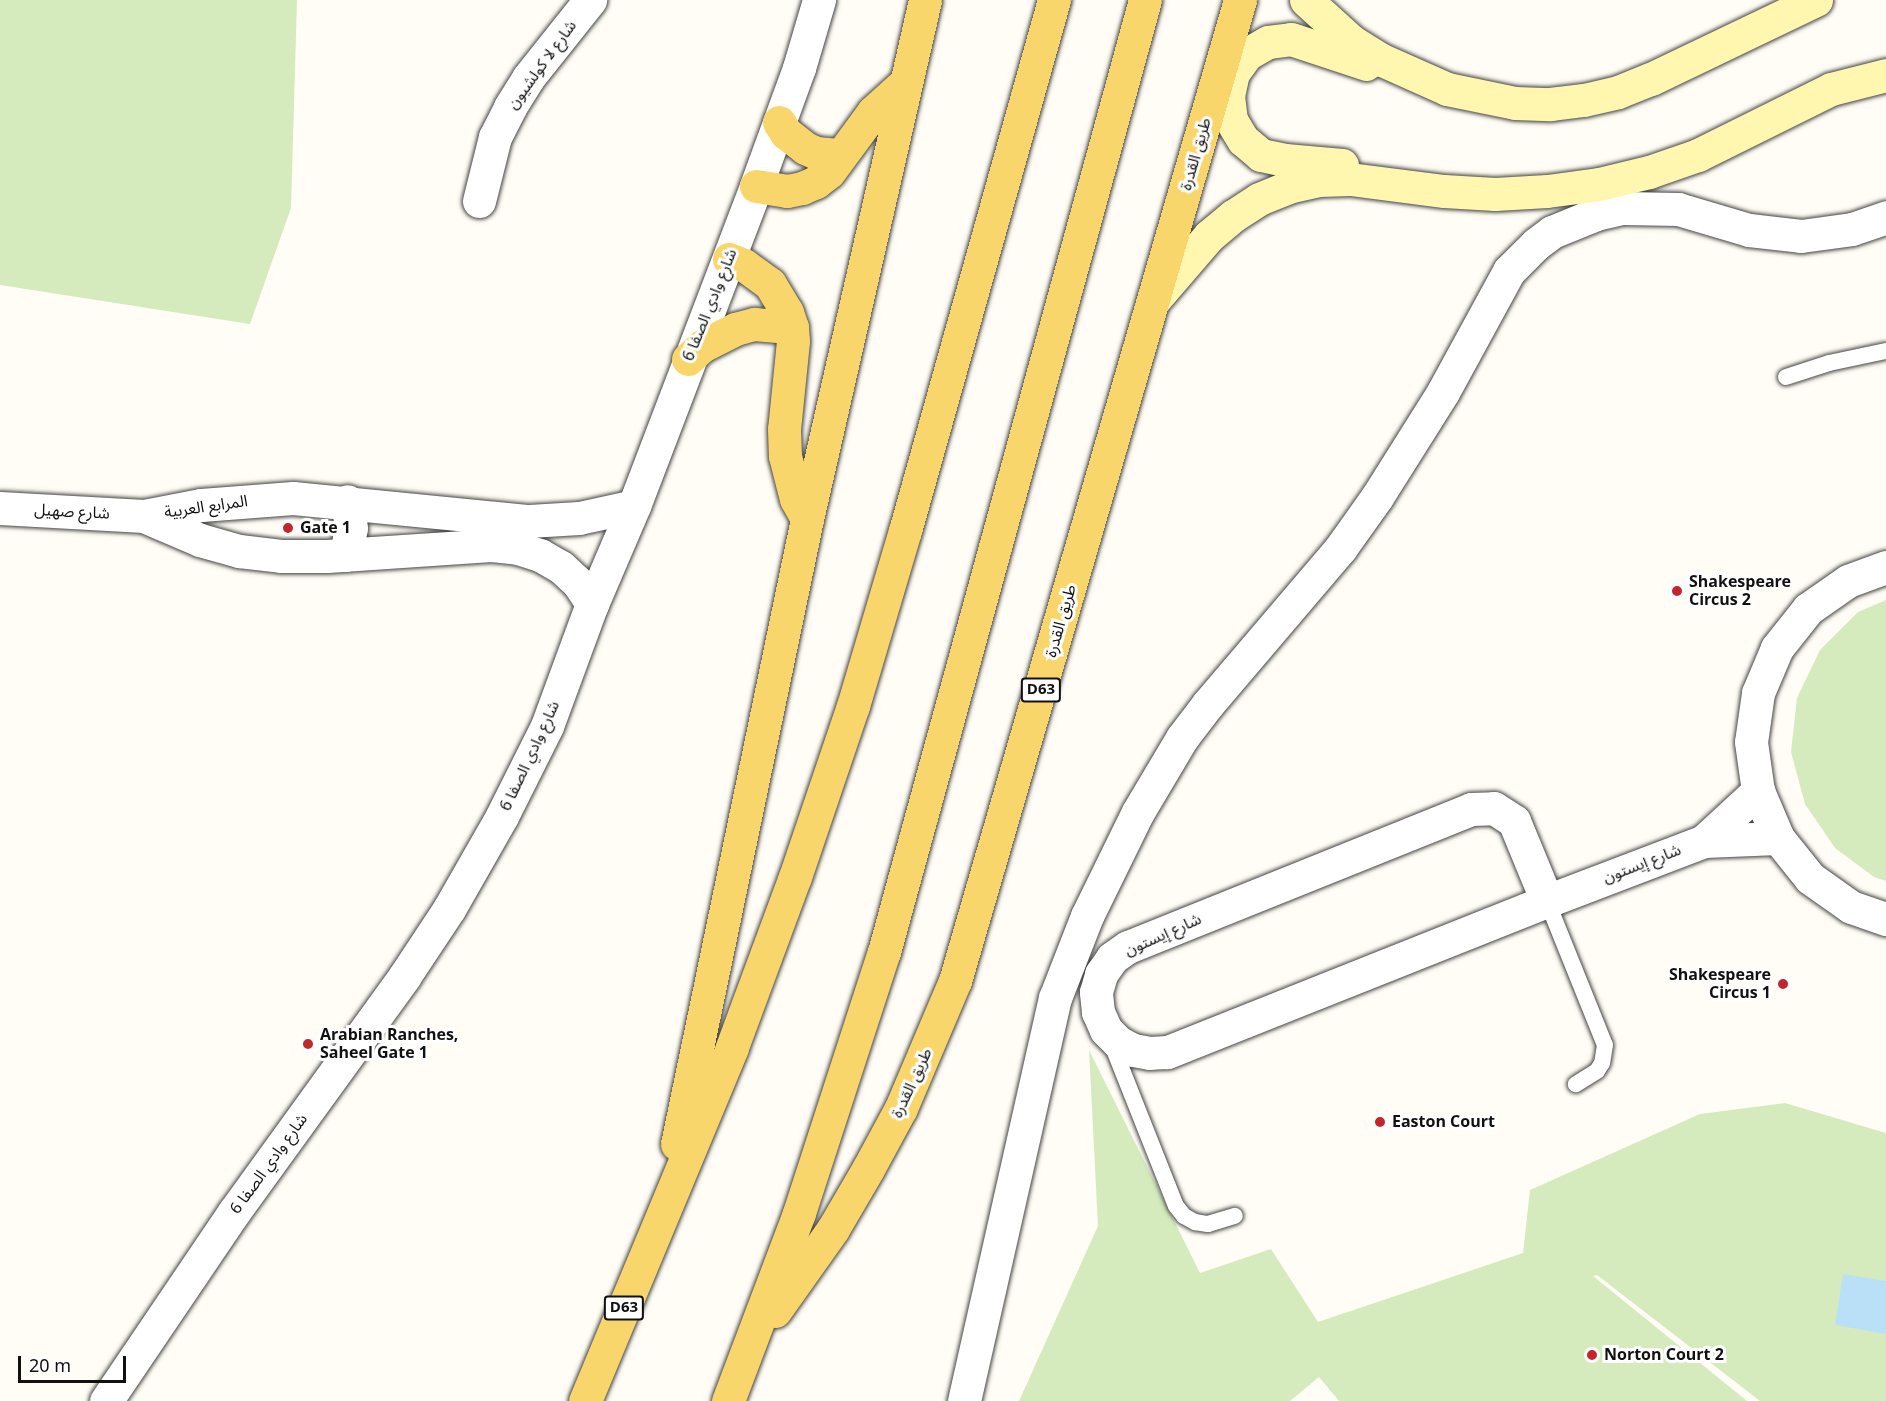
<!DOCTYPE html>
<meta charset="utf-8">
<style>
body{margin:0}
#map{position:relative;width:1886px;height:1401px;overflow:hidden;background:#fffdf5;font-family:Georgia,"Noto Sans Arabic",serif}
div>[style]{position:absolute}
[style*='--x']{left:calc(var(--x)*1px);top:calc(var(--y)*1px);width:calc(var(--w)*1px);rotate:calc(var(--a)*1deg)}
.green>*{inset:0;background:#d5ebbd}
.water>*{inset:0;background:#b9e0f7}
.roads{filter:drop-shadow(0 0 2px #444) drop-shadow(0 0 2px #444)}
.service>*{height:16px;margin:-8px;padding:0 8px;transform-origin:8px;border-radius:8px;background:#fff}
.minor>*{height:33px;margin:-16.5px;padding:0 16.5px;transform-origin:16.5px;border-radius:16.5px;background:#fff}
.tertiary>*{height:33px;margin:-16.5px;padding:0 16.5px;transform-origin:16.5px;border-radius:16.5px;background:#fff}
.secondary>*{height:33px;margin:-16.5px;padding:0 16.5px;transform-origin:16.5px;border-radius:16.5px;background:#fff6b0}
.primary>*{height:33px;margin:-16.5px;padding:0 16.5px;transform-origin:16.5px;border-radius:16.5px;background:#f9d66b}
.dots>*{width:16px;height:16px;translate:-50% -50%;box-sizing:border-box;border:3px solid #fff;border-radius:50%}
span{translate:-50% -50%;white-space:nowrap;text-align:center;line-height:1.15;-webkit-text-stroke:6px #fff;paint-order:stroke}
.shield-label span{padding:2px 4px;background:#fff;border:2px solid;border-radius:4px;-webkit-text-stroke-width:0}
.shield-label{font-size:15px;color:#111;font-weight:700}
.street-label{font-size:16px;color:#111}
.poi-label{font-size:16px;color:#111;font-weight:700}
.left{translate:0 -50%;text-align:left}
.right{translate:-100% -50%;text-align:right}
.scale{position:absolute;left:18px;top:1356px;width:108px;height:27px;box-sizing:border-box;border:3px solid #111;border-top:0;padding-left:8px;font-size:18px;line-height:21px;white-space:nowrap;color:#111;-webkit-text-stroke:4px #fff;paint-order:stroke}
</style>
<div id="map">
<div class="green">
<div style="clip-path:polygon(0 0,297px 0,291px 208px,250px 324px,0 285px)"></div>
<div style="clip-path:polygon(1886px 600px,1886px 881px,1874px 877px,1835px 848px,1805px 804px,1791px 752px,1797px 698px,1820px 650px,1858px 612px)"></div>
<div style="clip-path:polygon(1089px 1050px,1200px 1273px,1271px 1249px,1318px 1322px,1523px 1253px,1530px 1190px,1700px 1114px,1785px 1103px,1886px 1133px,1886px 1401px,1760px 1401px,1597px 1275px,1593px 1276px,1747px 1401px,1339px 1401px,1319px 1377px,1290px 1401px,1019px 1401px,1098px 1226px)"></div>
</div>
<div class="water">
<div style="clip-path:polygon(1843px 1274px,1886px 1281px,1886px 1334px,1835px 1325px)"></div>
</div>
<div class="roads">
<div class="service">
<div style="--x:1786;--y:377;--w:45;--a:-18"></div>
<div style="--x:1829;--y:363;--w:58;--a:-11.9"></div>
<div style="--x:1547;--y:901;--w:155;--a:68.1"></div>
<div style="--x:1605;--y:1045;--w:18;--a:99"></div>
<div style="--x:1602;--y:1063;--w:9;--a:122"></div>
<div style="--x:1597;--y:1071;--w:25;--a:148"></div>
<div style="--x:1111;--y:1042;--w:176;--a:68.4"></div>
<div style="--x:1176;--y:1206;--w:13;--a:51"></div>
<div style="--x:1184;--y:1216;--w:13;--a:29"></div>
<div style="--x:1195;--y:1222;--w:13;--a:9"></div>
<div style="--x:1208;--y:1224;--w:28;--a:-17"></div>
</div>
<div class="minor">
<div style="--x:479;--y:201;--w:66;--a:-76"></div>
<div style="--x:495;--y:137;--w:34;--a:-63"></div>
<div style="--x:510;--y:107;--w:34;--a:-58"></div>
<div style="--x:528;--y:78;--w:100;--a:-51.5"></div>
<div style="--x:0;--y:508;--w:144;--a:3.2"></div>
<div style="--x:144;--y:516;--w:58;--a:-10.9"></div>
<div style="--x:201;--y:505;--w:92;--a:-4.4"></div>
<div style="--x:293;--y:498;--w:237;--a:5.6"></div>
<div style="--x:529;--y:521;--w:50;--a:-3.4"></div>
<div style="--x:579;--y:518;--w:56;--a:-12.3"></div>
<div style="--x:144;--y:516;--w:61;--a:23.2"></div>
<div style="--x:200;--y:540;--w:41;--a:15.8"></div>
<div style="--x:239;--y:551;--w:42;--a:6.8"></div>
<div style="--x:281;--y:556;--w:46;--a:0"></div>
<div style="--x:327;--y:556;--w:164;--a:-3.8"></div>
<div style="--x:491;--y:545;--w:27;--a:6"></div>
<div style="--x:518;--y:548;--w:23;--a:18"></div>
<div style="--x:540;--y:555;--w:24;--a:30"></div>
<div style="--x:561;--y:567;--w:25;--a:43"></div>
<div style="--x:579;--y:584;--w:24;--a:57"></div>
<div style="--x:346;--y:555;--w:27;--a:-80"></div>
<div style="--x:351;--y:528;--w:27;--a:-98"></div>
<div style="--x:1886;--y:567;--w:40;--a:159.8"></div>
<div style="--x:1848;--y:581;--w:49;--a:145"></div>
<div style="--x:1808;--y:609;--w:50;--a:128.5"></div>
<div style="--x:1777;--y:648;--w:49;--a:112.9"></div>
<div style="--x:1758;--y:693;--w:49;--a:98.1"></div>
<div style="--x:1751;--y:742;--w:49;--a:81.9"></div>
<div style="--x:1758;--y:791;--w:51;--a:66.9"></div>
<div style="--x:1778;--y:838;--w:51;--a:51.3"></div>
<div style="--x:1810;--y:878;--w:50;--a:35.3"></div>
<div style="--x:1851;--y:907;--w:37;--a:19"></div>
<div style="--x:1704;--y:841;--w:74;--a:-42.8"></div>
<div style="--x:1547;--y:901;--w:409;--a:158.3"></div>
<div style="--x:1167;--y:1052;--w:17;--a:177"></div>
<div style="--x:1150;--y:1053;--w:17;--a:-170"></div>
<div style="--x:1133;--y:1050;--w:17;--a:-152"></div>
<div style="--x:1118;--y:1042;--w:17;--a:-135"></div>
<div style="--x:1106;--y:1030;--w:20;--a:-114"></div>
<div style="--x:1098;--y:1012;--w:20;--a:-96"></div>
<div style="--x:1096;--y:992;--w:19;--a:-74"></div>
<div style="--x:1101;--y:974;--w:19;--a:-55"></div>
<div style="--x:1112;--y:958;--w:19;--a:-35"></div>
<div style="--x:1128;--y:947;--w:370;--a:-21.9"></div>
<div style="--x:1471;--y:809;--w:23;--a:-2"></div>
<div style="--x:1494;--y:808;--w:24;--a:33"></div>
<div style="--x:1514;--y:821;--w:87;--a:67.6"></div>
<div style="--x:1547;--y:901;--w:168;--a:-20.9"></div>
<div style="--x:1704;--y:841;--w:74;--a:-2.3"></div>
</div>
<div class="tertiary">
<div style="--x:106;--y:1401;--w:228;--a:-55.9"></div>
<div style="--x:234;--y:1212;--w:290;--a:-54.1"></div>
<div style="--x:404;--y:977;--w:82;--a:-56.5"></div>
<div style="--x:449;--y:909;--w:107;--a:-60.3"></div>
<div style="--x:502;--y:816;--w:101;--a:-63.4"></div>
<div style="--x:547;--y:726;--w:130;--a:-69.8"></div>
<div style="--x:592;--y:604;--w:107;--a:-66.8"></div>
<div style="--x:634;--y:506;--w:342;--a:-69.1"></div>
<div style="--x:756;--y:186;--w:126;--a:-70"></div>
<div style="--x:799;--y:68;--w:71;--a:-73.6"></div>
<div style="--x:964;--y:1401;--w:413;--a:-77.3"></div>
<div style="--x:1055;--y:998;--w:88;--a:-68.7"></div>
<div style="--x:1087;--y:916;--w:116;--a:-63.9"></div>
<div style="--x:1138;--y:812;--w:86;--a:-59.3"></div>
<div style="--x:1182;--y:738;--w:43;--a:-52.6"></div>
<div style="--x:1208;--y:704;--w:204;--a:-49.6"></div>
<div style="--x:1340;--y:549;--w:64;--a:-54.6"></div>
<div style="--x:1377;--y:497;--w:124;--a:-57.8"></div>
<div style="--x:1443;--y:392;--w:138;--a:-61.4"></div>
<div style="--x:1509;--y:271;--w:38;--a:-45"></div>
<div style="--x:1536;--y:244;--w:20;--a:-37"></div>
<div style="--x:1552;--y:232;--w:48;--a:-22.2"></div>
<div style="--x:1596;--y:214;--w:28;--a:-13"></div>
<div style="--x:1623;--y:208;--w:55;--a:1"></div>
<div style="--x:1678;--y:209;--w:74;--a:16.5"></div>
<div style="--x:1749;--y:230;--w:52;--a:6.6"></div>
<div style="--x:1801;--y:236;--w:51;--a:-7.8"></div>
<div style="--x:1852;--y:229;--w:36;--a:-19"></div>
</div>
<div class="secondary">
<div style="--x:1306;--y:0;--w:61;--a:42.3"></div>
<div style="--x:1351;--y:41;--w:36;--a:32"></div>
<div style="--x:1382;--y:60;--w:71;--a:24"></div>
<div style="--x:1447;--y:89;--w:69;--a:11.6"></div>
<div style="--x:1515;--y:103;--w:35;--a:2"></div>
<div style="--x:1550;--y:104;--w:34;--a:-7"></div>
<div style="--x:1584;--y:100;--w:35;--a:-13"></div>
<div style="--x:1618;--y:92;--w:35;--a:-22"></div>
<div style="--x:1651;--y:79;--w:183;--a:-25.6"></div>
<div style="--x:1342;--y:165;--w:57;--a:-175"></div>
<div style="--x:1285;--y:160;--w:25;--a:-168"></div>
<div style="--x:1261;--y:155;--w:23;--a:-140"></div>
<div style="--x:1243;--y:140;--w:23;--a:-121"></div>
<div style="--x:1231;--y:120;--w:24;--a:-97"></div>
<div style="--x:1228;--y:96;--w:24;--a:-78"></div>
<div style="--x:1233;--y:73;--w:24;--a:-54"></div>
<div style="--x:1247;--y:54;--w:24;--a:-30"></div>
<div style="--x:1268;--y:42;--w:23;--a:-7"></div>
<div style="--x:1291;--y:39;--w:79;--a:18.4"></div>
<div style="--x:1154;--y:300;--w:84;--a:-49.3"></div>
<div style="--x:1209;--y:236;--w:31;--a:-40"></div>
<div style="--x:1233;--y:216;--w:31;--a:-33"></div>
<div style="--x:1259;--y:199;--w:31;--a:-22"></div>
<div style="--x:1288;--y:187;--w:32;--a:-13"></div>
<div style="--x:1319;--y:180;--w:31;--a:-2"></div>
<div style="--x:1350;--y:179;--w:95;--a:7.3"></div>
<div style="--x:1444;--y:191;--w:51;--a:3.4"></div>
<div style="--x:1495;--y:194;--w:52;--a:-3.3"></div>
<div style="--x:1547;--y:191;--w:52;--a:-7.7"></div>
<div style="--x:1599;--y:184;--w:51;--a:-13.5"></div>
<div style="--x:1649;--y:172;--w:52;--a:-19.1"></div>
<div style="--x:1698;--y:155;--w:148;--a:-26.4"></div>
<div style="--x:1831;--y:89;--w:57;--a:-14.3"></div>
</div>
<div class="primary">
<div style="--x:779;--y:122;--w:13;--a:58"></div>
<div style="--x:786;--y:133;--w:24;--a:38"></div>
<div style="--x:805;--y:148;--w:12;--a:24"></div>
<div style="--x:816;--y:153;--w:25;--a:5"></div>
<div style="--x:756;--y:186;--w:31;--a:9"></div>
<div style="--x:787;--y:191;--w:15;--a:-11"></div>
<div style="--x:802;--y:188;--w:15;--a:-23"></div>
<div style="--x:816;--y:182;--w:16;--a:-38"></div>
<div style="--x:829;--y:172;--w:74;--a:-53.7"></div>
<div style="--x:873;--y:112;--w:43;--a:-42.2"></div>
<div style="--x:729;--y:259;--w:16;--a:22"></div>
<div style="--x:744;--y:265;--w:32;--a:36"></div>
<div style="--x:770;--y:284;--w:33;--a:59"></div>
<div style="--x:787;--y:312;--w:16;--a:72"></div>
<div style="--x:792;--y:327;--w:14;--a:86"></div>
<div style="--x:793;--y:341;--w:88;--a:95.8"></div>
<div style="--x:784;--y:429;--w:27;--a:88"></div>
<div style="--x:785;--y:456;--w:44;--a:75.7"></div>
<div style="--x:796;--y:499;--w:23;--a:61"></div>
<div style="--x:688;--y:359;--w:19;--a:-43"></div>
<div style="--x:702;--y:346;--w:37;--a:-27"></div>
<div style="--x:735;--y:329;--w:20;--a:-15"></div>
<div style="--x:754;--y:324;--w:38;--a:5"></div>
<div style="--x:677;--y:1144;--w:638;--a:-78.25"></div>
<div style="--x:807;--y:519;--w:532;--a:-77.19"></div>
<div style="--x:775;--y:1311;--w:100;--a:-54.7"></div>
<div style="--x:833;--y:1229;--w:69;--a:-59.7"></div>
<div style="--x:868;--y:1169;--w:69;--a:-61.6"></div>
<div style="--x:901;--y:1108;--w:138;--a:-67"></div>
<div style="--x:955;--y:981;--w:1022;--a:-73.8"></div>
<div style="--x:585;--y:1401;--w:383;--a:-67.4"></div>
<div style="--x:732;--y:1047;--w:181;--a:-69.7"></div>
<div style="--x:795;--y:877;--w:181;--a:-71.3"></div>
<div style="--x:853;--y:706;--w:183;--a:-73.5"></div>
<div style="--x:905;--y:531;--w:552;--a:-74.33"></div>
<div style="--x:728;--y:1401;--w:201;--a:-69.3"></div>
<div style="--x:799;--y:1213;--w:274;--a:-72"></div>
<div style="--x:884;--y:952;--w:987;--a:-74.67"></div>
</div>
</div>
<div class="dots">
<div style="left:288px;top:528px;background:#c4262e"></div>
<div style="left:1677px;top:591px;background:#c4262e"></div>
<div style="left:1783px;top:984px;background:#c4262e"></div>
<div style="left:308px;top:1044px;background:#c4262e"></div>
<div style="left:1380px;top:1122px;background:#c4262e"></div>
<div style="left:1592px;top:1355px;background:#c4262e"></div>
</div>
<div class="shield-label">
<span style="left:1041px;top:690px">D63</span>
<span style="left:624px;top:1308px">D63</span>
</div>
<div class="street-label">
<span style="left:542px;top:65px;rotate:-54deg">شارع لا كولشيون</span>
<span style="left:1196px;top:154px;rotate:-74deg">طريق القدرة</span>
<span style="left:710px;top:305px;rotate:-68deg">شارع وادي الصفا 6</span>
<span style="left:206px;top:507px;rotate:-8deg">المرابع العربية</span>
<span style="left:72px;top:512px;rotate:3deg">شارع صهيل</span>
<span style="left:1061px;top:621px;rotate:-74deg">طريق القدرة</span>
<span style="left:530px;top:756px;rotate:-65deg">شارع وادي الصفا 6</span>
<span style="left:1642px;top:864px;rotate:-21deg">شارع إيستون</span>
<span style="left:1163px;top:935px;rotate:-24deg">شارع إيستون</span>
<span style="left:912px;top:1083px;rotate:-65deg">طريق القدرة</span>
<span style="left:269px;top:1164px;rotate:-54deg">شارع وادي الصفا 6</span>
</div>
<div class="poi-label">
<span class="left" style="left:300px;top:528px">Gate 1</span>
<span class="left" style="left:1689px;top:591px">Shakespeare<br>Circus 2</span>
<span class="right" style="left:1771px;top:984px">Shakespeare<br>Circus 1</span>
<span class="left" style="left:320px;top:1044px">Arabian Ranches,<br>Saheel Gate 1</span>
<span class="left" style="left:1392px;top:1122px">Easton Court</span>
<span class="left" style="left:1604px;top:1355px">Norton Court 2</span>
</div>
<div class="scale">20 m</div>
</div>
